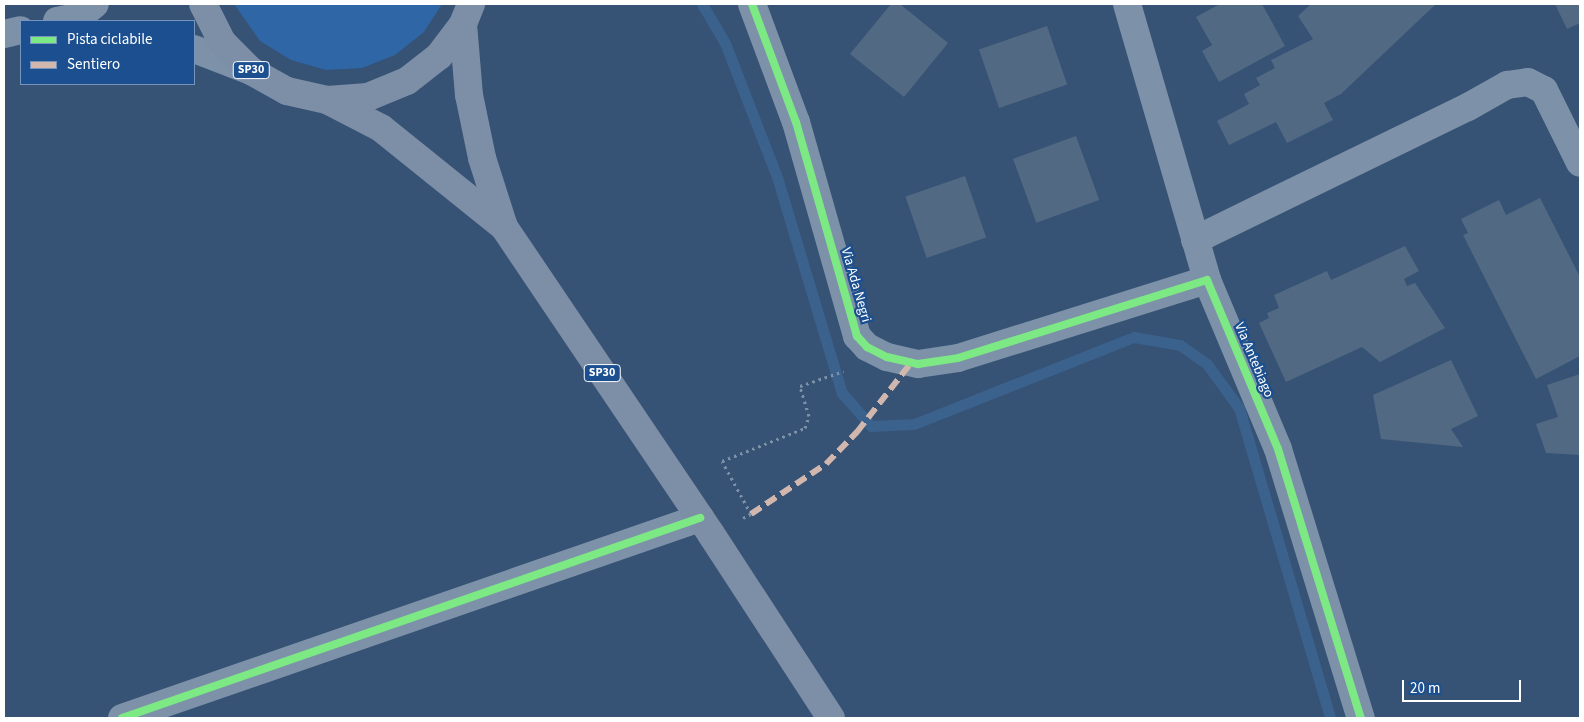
<!DOCTYPE html>
<style>
body{margin:0}
#map{position:relative;width:1584px;height:722px;overflow:hidden;background:#365274;font-family:"Source Sans 3",sans-serif}
div>[style]{position:absolute}
[style*='--x']{left:calc(var(--x)*1px);top:calc(var(--y)*1px);width:calc(var(--w)*1px);rotate:calc(var(--a)*1deg)}
.green>*{inset:0;background:#2f66a5}
.stream>*{height:11px;margin:-5.5px;padding:0 5.5px;transform-origin:5.5px;border-radius:5.5px;background:#3b618d}
.building>*{inset:0;background:#526984;transform-origin:0 0}
.path>*{height:3px;margin-top:-1.5px;transform-origin:0;background:repeating-linear-gradient(90deg,#7d92a8 0 2.5px,transparent 0 6.5px)}
.minor>*{height:28px;margin:-14px;padding:0 14px;transform-origin:14px;border-radius:14px;background:#7d92a8}
.major>*{height:28px;margin:-14px;padding:0 14px;transform-origin:14px;border-radius:14px;background:#7d8ea7}
.quiet>*{height:6px;margin-top:-3px;transform-origin:0;background:repeating-linear-gradient(90deg,#d1b7ad 0 12px,transparent 0 18px)}
.cycleway>*{height:8px;margin:-4px;padding:0 4px;transform-origin:4px;border-radius:4px;background:#7ce984}
span{translate:-50% -50%;white-space:nowrap;text-align:center;line-height:1.15;-webkit-text-stroke:4.5px #1b4f8f;paint-order:stroke}
.shield-label span{padding:1px 4px;background:#1b4f8f;border:1px solid;border-radius:4px;-webkit-text-stroke-width:0}
.shield-label{font-size:12px;color:#fff;font-weight:700}
.street-label{font-size:14px;color:#fff}
.frame{position:absolute;inset:0;border:5px solid #fff;pointer-events:none}
.legend{position:absolute;left:20px;top:20px;width:175px;height:65px;box-sizing:border-box;background:#1b4f8f;border:1px solid #7695bc;margin:0;padding:6px 9px;list-style:none;font-size:15px;color:#fff}
.legend li{display:flex;align-items:center;gap:10px;height:25px}
.legend b{width:25px;border:1px solid #7695bc}
.scale{position:absolute;left:1402px;top:680px;width:119px;height:22px;box-sizing:border-box;border:2px solid #fff;border-top:0;padding-left:6px;font-size:15px;line-height:18px;white-space:nowrap;color:#fff;-webkit-text-stroke:4px #1b4f8f;paint-order:stroke}
</style>
<div id="map">
<div class="green">
<div style="clip-path:polygon(234px 4px,442px 4px,424px 32px,395px 55px,362px 68px,326px 70px,291px 60px,260px 41px)"></div>
</div>
<div class="stream">
<div style="--x:702;--y:4;--w:45;--a:59.5"></div>
<div style="--x:725;--y:43;--w:144;--a:68.8"></div>
<div style="--x:777;--y:177;--w:226;--a:73.3"></div>
<div style="--x:842;--y:393;--w:44;--a:48.7"></div>
<div style="--x:871;--y:426;--w:43;--a:-2.7"></div>
<div style="--x:914;--y:424;--w:237;--a:-21.6"></div>
<div style="--x:1134;--y:337;--w:47;--a:9.9"></div>
<div style="--x:1180;--y:345;--w:33;--a:35"></div>
<div style="--x:1207;--y:364;--w:54;--a:54"></div>
<div style="--x:1239;--y:408;--w:323;--a:73.6"></div>
</div>
<div class="building">
<div style="clip-path:polygon(891px 4px,900px 4px,948px 43px,904px 97px,850px 54px)"></div>
<div style="clip-path:polygon(1220px 4px,1262px 4px,1285px 46px,1219px 82px,1202px 51px,1212px 45px,1196px 17px)"></div>
<div style="clip-path:polygon(1311px 4px,1436px 4px,1341px 94px,1324px 103px,1333px 120px,1287px 143px,1276px 122px,1229px 145px,1217px 121px,1249px 104px,1244px 94px,1260px 85px,1256px 78px,1275px 68px,1271px 60px,1313px 39px,1298px 16px)"></div>
<div style="clip-path:polygon(1555px 4px,1580px 4px,1580px 23px,1567px 29px)"></div>
<div style="left:1047px;top:26px;width:62px;height:72px;rotate:71deg"></div>
<div style="left:1076px;top:136px;width:68px;height:67px;rotate:70deg"></div>
<div style="left:965px;top:176px;width:65px;height:63px;rotate:71deg"></div>
<div style="clip-path:polygon(1540px 198px,1580px 277px,1580px 356px,1536px 379px,1463px 235px,1468px 233px,1461px 219px,1499px 200px,1506px 215px)"></div>
<div style="clip-path:polygon(1405px 246px,1419px 271px,1404px 279px,1407px 286px,1415px 283px,1445px 328px,1380px 362px,1362px 347px,1286px 382px,1259px 323px,1269px 318px,1267px 313px,1279px 308px,1274px 295px,1327px 271px,1331px 280px)"></div>
<div style="clip-path:polygon(1451px 360px,1478px 416px,1451px 429px,1463px 447px,1381px 439px,1373px 395px)"></div>
<div style="clip-path:polygon(1580px 374px,1580px 455px,1546px 453px,1536px 424px,1558px 417px,1547px 385px)"></div>
</div>
<div class="path">
<div style="--x:743;--y:518;--w:9;--a:-27"></div>
<div style="--x:751;--y:514;--w:60;--a:-118.7"></div>
<div style="--x:722;--y:461;--w:89;--a:-21.7"></div>
<div style="--x:805;--y:428;--w:13;--a:-72"></div>
<div style="--x:809;--y:416;--w:31;--a:-107"></div>
<div style="--x:800;--y:386;--w:46;--a:-18.8"></div>
</div>
<div class="minor">
<div style="--x:752;--y:4;--w:126;--a:69.6"></div>
<div style="--x:796;--y:122;--w:223;--a:74.1"></div>
<div style="--x:857;--y:336;--w:15;--a:48"></div>
<div style="--x:867;--y:347;--w:22;--a:27"></div>
<div style="--x:887;--y:357;--w:32;--a:13"></div>
<div style="--x:918;--y:364;--w:40;--a:-8.5"></div>
<div style="--x:958;--y:358;--w:261;--a:-17.4"></div>
<div style="--x:1127;--y:4;--w:287;--a:73.8"></div>
<div style="--x:1207;--y:280;--w:183;--a:67.2"></div>
<div style="--x:1278;--y:449;--w:282;--a:72.9"></div>
<div style="--x:57;--y:21;--w:24;--a:-12"></div>
<div style="--x:80;--y:16;--w:19;--a:-39"></div>
<div style="--x:4;--y:34;--w:17;--a:-13"></div>
<div style="--x:194;--y:49;--w:61;--a:21.1"></div>
<div style="--x:1195;--y:240;--w:304;--a:-26"></div>
<div style="--x:1468;--y:107;--w:45;--a:-29.4"></div>
<div style="--x:1507;--y:85;--w:21;--a:-8"></div>
<div style="--x:1528;--y:82;--w:18;--a:27"></div>
<div style="--x:1544;--y:90;--w:81;--a:63.7"></div>
<div style="--x:122;--y:718;--w:612;--a:-19.09"></div>
</div>
<div class="major">
<div style="--x:203;--y:4;--w:42;--a:63.4"></div>
<div style="--x:222;--y:42;--w:41;--a:45"></div>
<div style="--x:251;--y:71;--w:41;--a:29.1"></div>
<div style="--x:287;--y:91;--w:41;--a:12.7"></div>
<div style="--x:327;--y:100;--w:61;--a:27.4"></div>
<div style="--x:381;--y:128;--w:158;--a:38.8"></div>
<div style="--x:504;--y:227;--w:370;--a:56"></div>
<div style="--x:711;--y:534;--w:220;--a:56.9"></div>
<div style="--x:463;--y:24;--w:71;--a:85.2"></div>
<div style="--x:469;--y:95;--w:64;--a:78.3"></div>
<div style="--x:482;--y:158;--w:72;--a:72.3"></div>
<div style="--x:327;--y:100;--w:41;--a:-4.2"></div>
<div style="--x:368;--y:97;--w:42;--a:-22.3"></div>
<div style="--x:407;--y:81;--w:41;--a:-38"></div>
<div style="--x:439;--y:56;--w:40;--a:-53"></div>
<div style="--x:463;--y:24;--w:22;--a:-68"></div>
</div>
<div class="quiet">
<div style="--x:751;--y:514;--w:90;--a:-33.7"></div>
<div style="--x:826;--y:464;--w:45;--a:-45.9"></div>
<div style="--x:857;--y:432;--w:88;--a:-52"></div>
</div>
<div class="cycleway">
<div style="--x:752;--y:4;--w:126;--a:69.6"></div>
<div style="--x:796;--y:122;--w:223;--a:74.1"></div>
<div style="--x:857;--y:336;--w:15;--a:48"></div>
<div style="--x:867;--y:347;--w:22;--a:27"></div>
<div style="--x:887;--y:357;--w:32;--a:13"></div>
<div style="--x:918;--y:364;--w:40;--a:-8.5"></div>
<div style="--x:958;--y:358;--w:261;--a:-17.4"></div>
<div style="--x:1207;--y:280;--w:183;--a:67.2"></div>
<div style="--x:1278;--y:449;--w:282;--a:72.9"></div>
<div style="--x:122;--y:718;--w:612;--a:-19.09"></div>
</div>
<div class="shield-label">
<span style="left:251px;top:70px">SP30</span>
<span style="left:602px;top:373px">SP30</span>
</div>
<div class="street-label">
<span style="left:856px;top:285px;rotate:74deg">Via Ada Negri</span>
<span style="left:1254px;top:360px;rotate:67deg">Via Antebiago</span>
</div>
<div class="frame"></div>
<ul class="legend">
<li><b style="height:6px;background:#7ce984"></b>Pista ciclabile</li>
<li><b style="height:6px;background:#d1b7ad"></b>Sentiero</li>
</ul>
<div class="scale">20 m</div>
</div>
